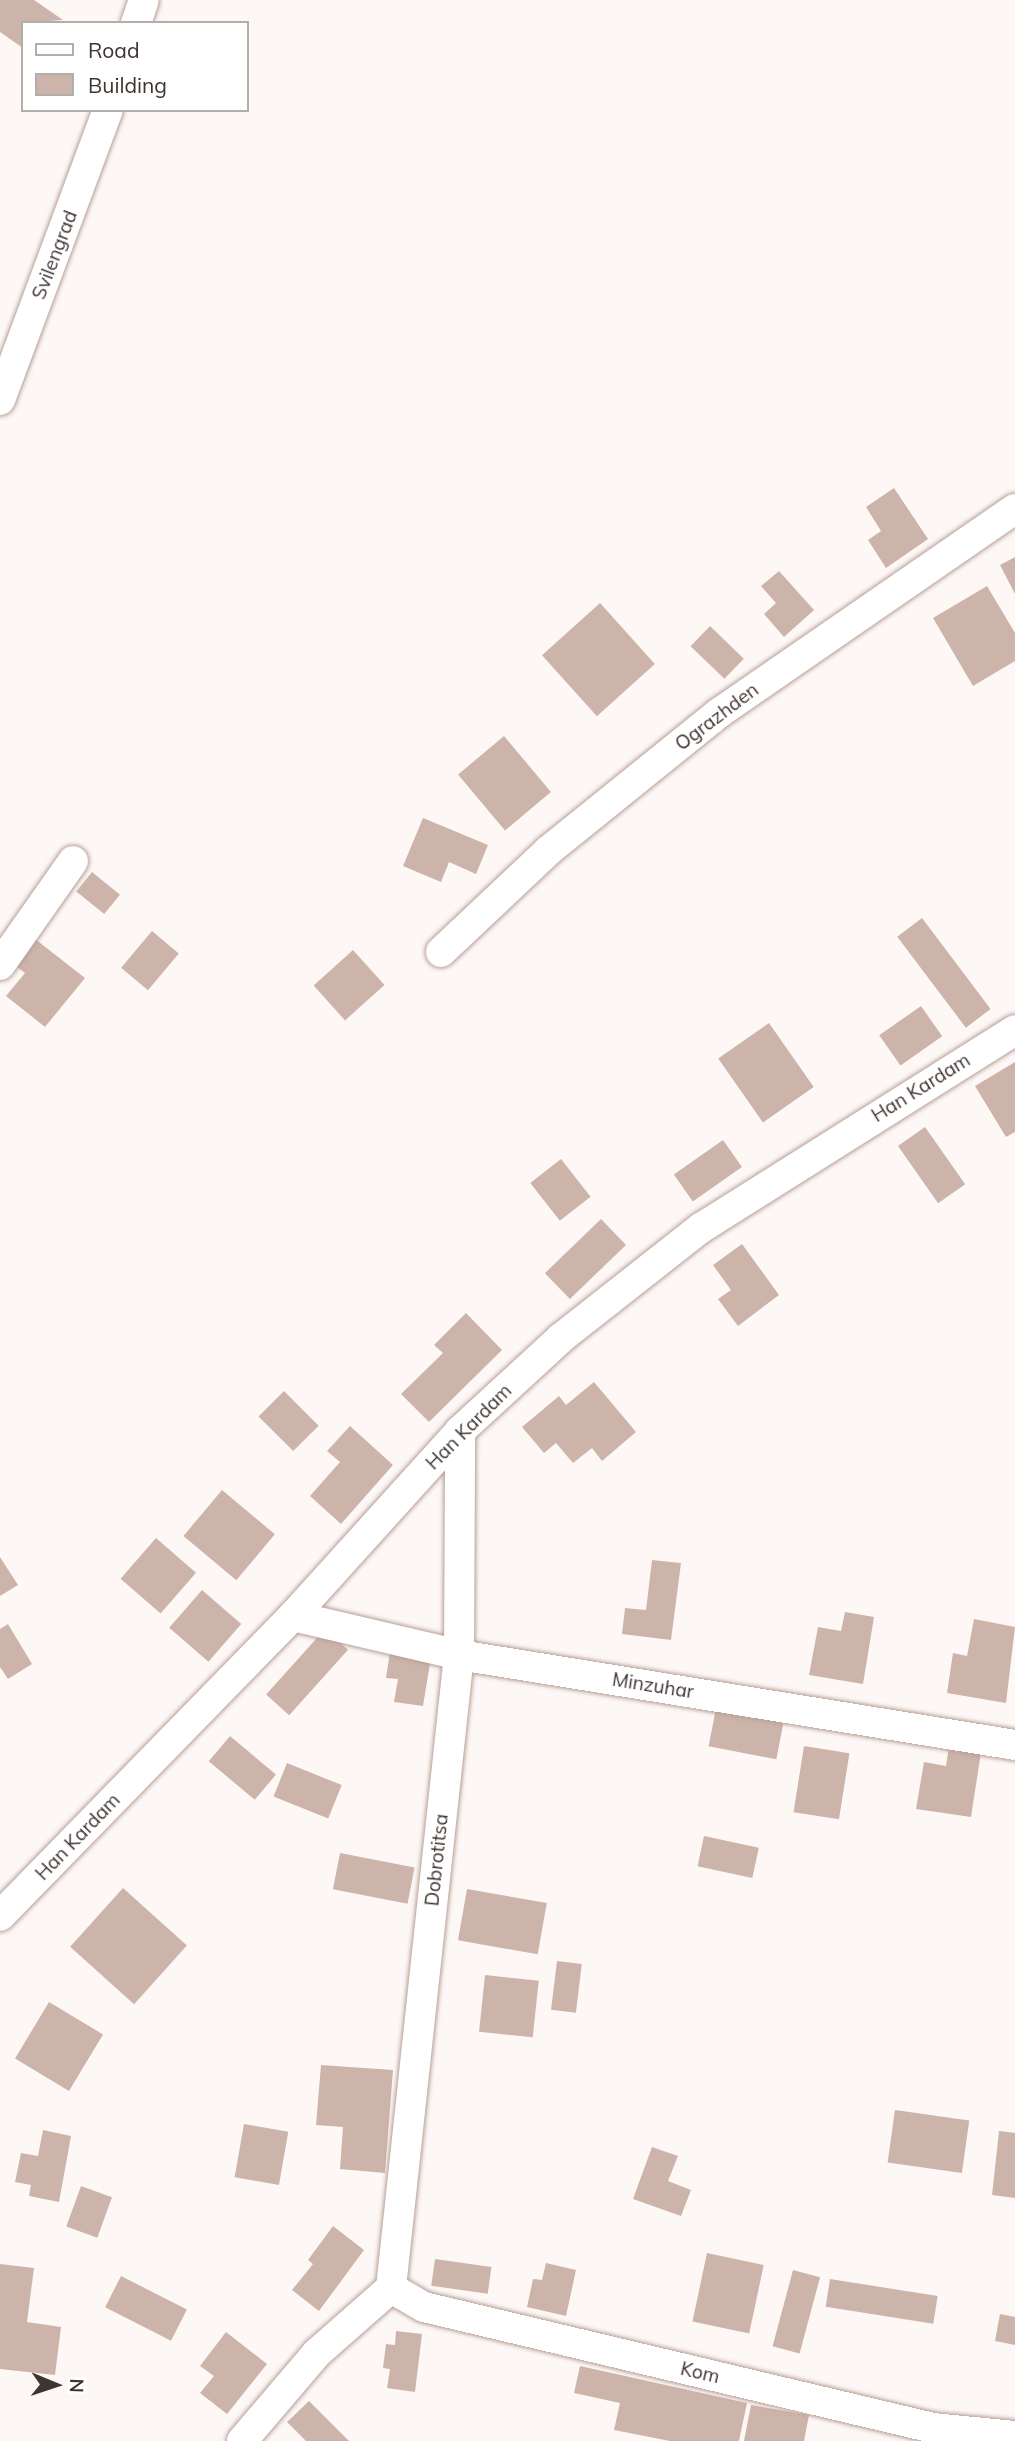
<!DOCTYPE html>
<style>
body{margin:0}
#map{position:relative;width:1015px;height:2441px;overflow:hidden;background:#fdf8f6;font-family:Mulish,sans-serif}
div>[style]{position:absolute}
[style*='--x']{left:calc(var(--x)*1px);top:calc(var(--y)*1px);width:calc(var(--w)*1px);rotate:calc(var(--a)*1deg)}
.building>*{inset:0;background:#cdb4aa;transform-origin:0 0}
.roads{filter:drop-shadow(0 0 2px #b79f95) drop-shadow(0 0 2px #b79f95)}
.street>*{height:30px;margin:-15px;padding:0 15px;transform-origin:15px;border-radius:15px;background:#fff}
span{translate:-50% -50%;white-space:nowrap;text-align:center;line-height:1.15;-webkit-text-stroke:7px #fff;paint-order:stroke}
.street-label{font-size:19px;color:#3e3430}
.legend{position:absolute;left:21px;top:21px;width:228px;height:91px;box-sizing:border-box;background:#fff;border:2px solid #b2aeac;margin:0;padding:9px 12px;list-style:none;font-size:21px;color:#3e3430}
.legend li{display:flex;align-items:center;gap:14px;height:35px}
.legend b{width:35px;border:2px solid #b2aeac}
.north{position:absolute;left:21px;top:2350px;width:70px;height:70px;-webkit-text-stroke:5px #fff;paint-order:stroke;rotate:92deg;font-size:19px;font-weight:700;line-height:28px;text-align:center;color:#3e3430}
.north::after{content:'';display:block;margin:auto;width:24px;height:32px;background:#3e3430;clip-path:polygon(50% 0,100% 100%,50% 72%,0 100%)}
</style>
<div id="map">
<div class="building">
<div style="clip-path:polygon(0 0,34px 0,63px 20px,23px 23px,23px 48px,0 32px)"></div>
<div style="clip-path:polygon(894px 488px,928px 539px,886px 568px,868px 540px,881px 531px,866px 507px)"></div>
<div style="clip-path:polygon(1015px 557px,1015px 594px,1000px 565px)"></div>
<div style="clip-path:polygon(779px 571px,814px 610px,784px 637px,764px 614px,776px 603px,761px 586px)"></div>
<div style="clip-path:polygon(987px 586px,1015px 633px,1015px 661px,973px 686px,933px 618px)"></div>
<div style="left:600px;top:603px;width:82px;height:78px;rotate:48deg"></div>
<div style="left:710px;top:626px;width:47px;height:28px;rotate:44deg"></div>
<div style="left:504px;top:736px;width:73px;height:60px;rotate:50deg"></div>
<div style="clip-path:polygon(423px 818px,488px 845px,476px 874px,449px 862px,441px 882px,403px 866px)"></div>
<div style="left:92px;top:872px;width:36px;height:25px;rotate:39deg"></div>
<div style="left:922px;top:918px;width:114px;height:31px;rotate:53deg"></div>
<div style="left:152px;top:931px;width:35px;height:48px;rotate:40deg"></div>
<div style="clip-path:polygon(30px 935px,85px 978px,45px 1027px,6px 996px,25px 973px,9px 961px)"></div>
<div style="left:353px;top:950px;width:47px;height:53px;rotate:48deg"></div>
<div style="left:921px;top:1006px;width:37px;height:51px;rotate:55deg"></div>
<div style="left:769px;top:1023px;width:78px;height:62px;rotate:55deg"></div>
<div style="clip-path:polygon(1015px 1062px,1015px 1132px,1006px 1137px,975px 1086px)"></div>
<div style="left:925px;top:1127px;width:70px;height:33px;rotate:55deg"></div>
<div style="left:723px;top:1140px;width:33px;height:60px;rotate:55deg"></div>
<div style="left:561px;top:1159px;width:48px;height:39px;rotate:52deg"></div>
<div style="left:601px;top:1219px;width:36px;height:78px;rotate:46deg"></div>
<div style="clip-path:polygon(742px 1244px,779px 1295px,738px 1326px,718px 1299px,731px 1290px,713px 1265px)"></div>
<div style="clip-path:polygon(466px 1313px,502px 1350px,429px 1422px,401px 1394px,443px 1353px,434px 1345px)"></div>
<div style="clip-path:polygon(594px 1382px,636px 1432px,602px 1461px,592px 1448px,573px 1463px,556px 1443px,544px 1453px,522px 1427px,559px 1396px,566px 1405px)"></div>
<div style="left:284px;top:1391px;width:49px;height:36px;rotate:45deg"></div>
<div style="clip-path:polygon(350px 1426px,393px 1465px,341px 1524px,310px 1496px,340px 1462px,327px 1451px)"></div>
<div style="left:222px;top:1490px;width:69px;height:60px;rotate:40deg"></div>
<div style="left:156px;top:1538px;width:53px;height:54px;rotate:41deg"></div>
<div style="clip-path:polygon(0 1557px,18px 1585px,0 1596px)"></div>
<div style="clip-path:polygon(652px 1560px,681px 1563px,671px 1640px,622px 1634px,625px 1608px,646px 1610px)"></div>
<div style="left:202px;top:1590px;width:52px;height:50px;rotate:41deg"></div>
<div style="clip-path:polygon(845px 1612px,874px 1617px,863px 1684px,809px 1675px,818px 1627px,841px 1631px)"></div>
<div style="clip-path:polygon(974px 1619px,1015px 1627px,1006px 1703px,947px 1693px,953px 1653px,967px 1656px)"></div>
<div style="clip-path:polygon(8px 1624px,32px 1664px,8px 1679px,0 1667px,0 1629px)"></div>
<div style="left:325px;top:1629px;width:31px;height:88px;rotate:42deg"></div>
<div style="clip-path:polygon(391px 1645px,432px 1651px,423px 1706px,394px 1702px,398px 1679px,386px 1678px)"></div>
<div style="left:717px;top:1703px;width:69px;height:44px;rotate:11deg"></div>
<div style="left:230px;top:1736px;width:60px;height:33px;rotate:40deg"></div>
<div style="left:804px;top:1746px;width:46px;height:67px;rotate:9deg"></div>
<div style="clip-path:polygon(949px 1747px,981px 1752px,971px 1817px,916px 1809px,924px 1762px,946px 1766px)"></div>
<div style="left:287px;top:1763px;width:59px;height:36px;rotate:22deg"></div>
<div style="left:704px;top:1836px;width:56px;height:31px;rotate:12deg"></div>
<div style="left:340px;top:1853px;width:76px;height:37px;rotate:11deg"></div>
<div style="left:123px;top:1888px;width:86px;height:79px;rotate:42deg"></div>
<div style="left:467px;top:1889px;width:81px;height:52px;rotate:10deg"></div>
<div style="left:557px;top:1961px;width:25px;height:49px;rotate:7deg"></div>
<div style="left:485px;top:1975px;width:54px;height:57px;rotate:6deg"></div>
<div style="left:49px;top:2002px;width:63px;height:66px;rotate:31deg"></div>
<div style="clip-path:polygon(321px 2065px,393px 2070px,385px 2173px,340px 2169px,343px 2127px,316px 2125px)"></div>
<div style="left:895px;top:2110px;width:75px;height:53px;rotate:8deg"></div>
<div style="left:244px;top:2124px;width:45px;height:54px;rotate:10deg"></div>
<div style="clip-path:polygon(43px 2130px,71px 2136px,59px 2202px,29px 2196px,31px 2185px,15px 2182px,21px 2153px,38px 2156px)"></div>
<div style="clip-path:polygon(999px 2131px,1015px 2133px,1015px 2198px,992px 2195px)"></div>
<div style="clip-path:polygon(652px 2147px,678px 2156px,668px 2181px,691px 2190px,681px 2216px,633px 2199px)"></div>
<div style="left:81px;top:2186px;width:33px;height:43px;rotate:20deg"></div>
<div style="clip-path:polygon(333px 2226px,364px 2250px,319px 2311px,292px 2290px,313px 2264px,308px 2260px)"></div>
<div style="left:707px;top:2253px;width:58px;height:70px;rotate:12deg"></div>
<div style="left:435px;top:2259px;width:57px;height:27px;rotate:8deg"></div>
<div style="clip-path:polygon(546px 2263px,576px 2270px,566px 2316px,527px 2307px,533px 2279px,542px 2280px)"></div>
<div style="clip-path:polygon(0 2264px,34px 2268px,27px 2322px,61px 2327px,55px 2375px,0 2369px)"></div>
<div style="left:793px;top:2270px;width:28px;height:79px;rotate:15deg"></div>
<div style="left:121px;top:2276px;width:74px;height:35px;rotate:27deg"></div>
<div style="left:830px;top:2279px;width:109px;height:28px;rotate:9deg"></div>
<div style="clip-path:polygon(1000px 2314px,1015px 2317px,1015px 2345px,995px 2341px)"></div>
<div style="clip-path:polygon(396px 2331px,422px 2334px,415px 2392px,387px 2388px,390px 2369px,383px 2368px,386px 2344px,395px 2345px)"></div>
<div style="clip-path:polygon(226px 2332px,267px 2364px,227px 2414px,200px 2393px,214px 2376px,200px 2366px)"></div>
<div style="clip-path:polygon(580px 2366px,747px 2403px,739px 2441px,670px 2441px,614px 2430px,620px 2403px,574px 2393px)"></div>
<div style="clip-path:polygon(309px 2401px,349px 2441px,306px 2441px,287px 2422px)"></div>
<div style="clip-path:polygon(751px 2405px,809px 2415px,804px 2441px,744px 2441px)"></div>
</div>
<div class="roads">
<div class="street">
<div style="--x:136;--y:23;--w:24;--a:-71"></div>
<div style="--x:0;--y:400;--w:309;--a:-69.6"></div>
<div style="--x:441;--y:952;--w:147;--a:-43.3"></div>
<div style="--x:548;--y:851;--w:220;--a:-38.9"></div>
<div style="--x:719;--y:713;--w:359;--a:-34.6"></div>
<div style="--x:0;--y:965;--w:127;--a:-54.9"></div>
<div style="--x:293;--y:1616;--w:171;--a:13.2"></div>
<div style="--x:459;--y:1655;--w:563;--a:9.19"></div>
<div style="--x:0;--y:1916;--w:419;--a:-45.7"></div>
<div style="--x:293;--y:1616;--w:249;--a:-47.9"></div>
<div style="--x:460;--y:1431;--w:137;--a:-42.6"></div>
<div style="--x:561;--y:1338;--w:178;--a:-38.2"></div>
<div style="--x:701;--y:1228;--w:371;--a:-32.2"></div>
<div style="--x:391;--y:2288;--w:637;--a:-83.87"></div>
<div style="--x:459;--y:1655;--w:224;--a:-89.7"></div>
<div style="--x:391;--y:2288;--w:38;--a:30"></div>
<div style="--x:424;--y:2307;--w:523;--a:13.37"></div>
<div style="--x:933;--y:2428;--w:82;--a:5.6"></div>
<div style="--x:242;--y:2441;--w:116;--a:-49.6"></div>
<div style="--x:317;--y:2353;--w:98;--a:-41.3"></div>
</div>
</div>
<div class="street-label">
<span style="left:55px;top:255px;rotate:-69deg">Svilengrad</span>
<span style="left:717px;top:717px;rotate:-37deg">Ograzhden</span>
<span style="left:921px;top:1088px;rotate:-32deg">Han Kardam</span>
<span style="left:469px;top:1427px;rotate:-45deg">Han Kardam</span>
<span style="left:653px;top:1686px;rotate:9deg">Minzuhar</span>
<span style="left:78px;top:1837px;rotate:-46deg">Han Kardam</span>
<span style="left:437px;top:1860px;rotate:-84deg">Dobrotitsa</span>
<span style="left:700px;top:2373px;rotate:13deg">Kom</span>
</div>
<ul class="legend">
<li><b style="height:9px;background:#fff"></b>Road</li>
<li><b style="height:19px;background:#cdb4aa"></b>Building</li>
</ul>
<div class="north">N</div>
</div>
